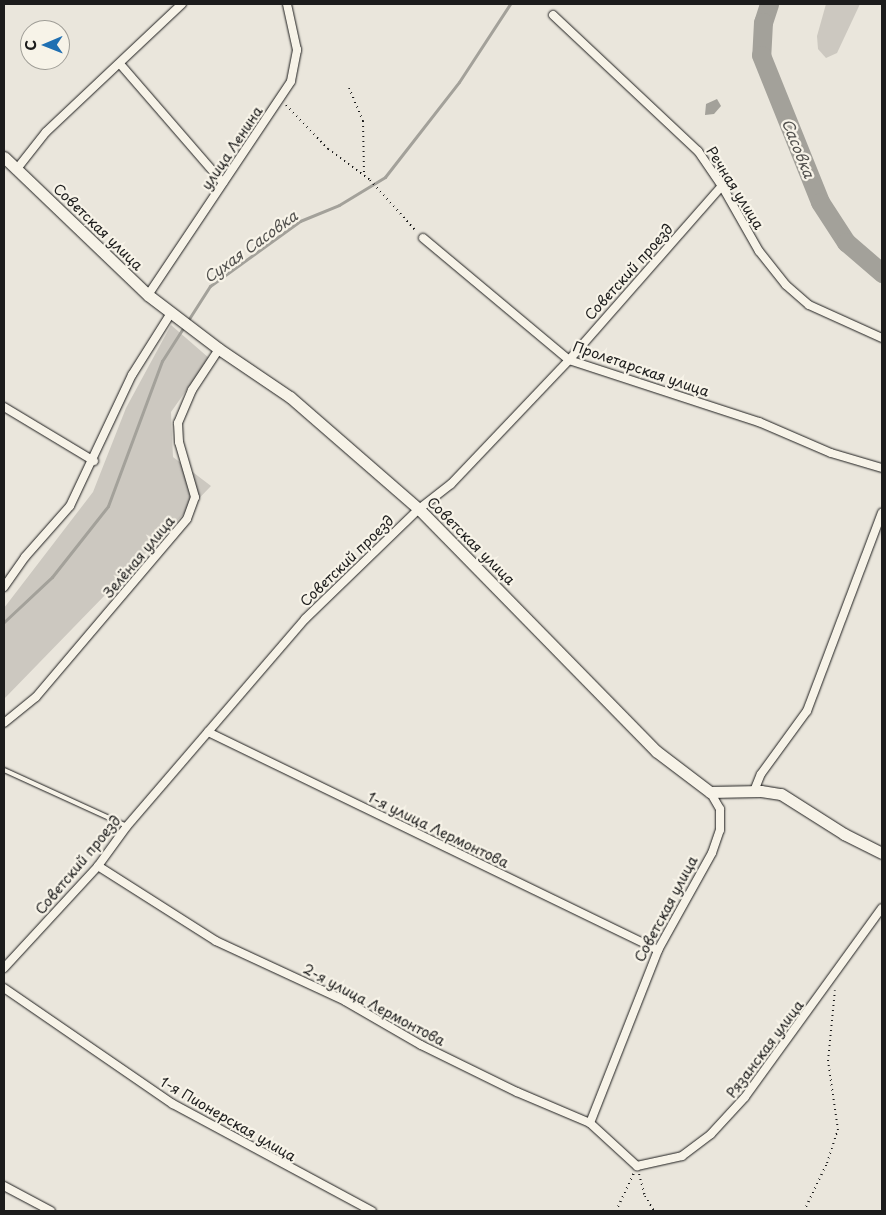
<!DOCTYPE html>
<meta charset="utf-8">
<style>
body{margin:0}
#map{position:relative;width:886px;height:1215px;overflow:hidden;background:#eae6dc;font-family:"Playpen Sans",sans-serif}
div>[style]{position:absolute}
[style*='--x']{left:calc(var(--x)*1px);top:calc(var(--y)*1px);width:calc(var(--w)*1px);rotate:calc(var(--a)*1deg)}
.green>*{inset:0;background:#ccc8c0}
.water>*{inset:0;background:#a3a19a}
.stream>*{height:3px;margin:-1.5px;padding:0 1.5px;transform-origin:1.5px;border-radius:1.5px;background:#a3a19a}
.river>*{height:19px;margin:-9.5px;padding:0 9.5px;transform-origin:9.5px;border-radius:9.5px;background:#a3a19a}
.path>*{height:2px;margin-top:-1px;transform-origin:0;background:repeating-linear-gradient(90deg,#1c1c1c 0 1px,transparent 0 5px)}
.roads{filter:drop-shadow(0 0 1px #1c1c1c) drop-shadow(0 0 1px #1c1c1c)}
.lane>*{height:4px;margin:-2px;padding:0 2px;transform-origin:2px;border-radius:2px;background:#f7f3e8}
.street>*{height:8px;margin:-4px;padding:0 4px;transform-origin:4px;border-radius:4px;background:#f7f3e8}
.secondary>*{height:11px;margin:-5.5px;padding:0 5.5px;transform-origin:5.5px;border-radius:5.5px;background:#f7f3e8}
span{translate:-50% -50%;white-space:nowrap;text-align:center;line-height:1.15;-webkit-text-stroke:4.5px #f7f3e8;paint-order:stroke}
.street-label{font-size:14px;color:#1c1c1c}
.water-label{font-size:15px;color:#52514e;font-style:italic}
.frame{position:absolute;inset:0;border:5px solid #1c1c1c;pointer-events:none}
.north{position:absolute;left:20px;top:20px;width:50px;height:50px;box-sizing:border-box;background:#f7f3e8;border:1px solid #9f9d96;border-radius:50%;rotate:269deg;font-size:14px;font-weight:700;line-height:20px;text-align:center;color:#1c1c1c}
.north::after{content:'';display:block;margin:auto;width:18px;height:22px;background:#1f6fb2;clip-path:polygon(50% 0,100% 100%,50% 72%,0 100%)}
</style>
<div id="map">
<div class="green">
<div style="clip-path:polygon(826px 4px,860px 4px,837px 53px,826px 58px,818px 49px,817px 36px)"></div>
<div style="clip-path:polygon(171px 325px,209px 358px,171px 412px,173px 457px,211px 486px,4px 699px,4px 608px,93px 492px,126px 408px)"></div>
</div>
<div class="water">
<div style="clip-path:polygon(717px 99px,721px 106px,714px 114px,705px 115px,706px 104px)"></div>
</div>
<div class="stream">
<div style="--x:4;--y:622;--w:66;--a:-43.2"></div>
<div style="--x:52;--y:577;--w:90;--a:-51.7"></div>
<div style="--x:108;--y:506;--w:155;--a:-69.6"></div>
<div style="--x:162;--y:361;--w:89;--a:-57.4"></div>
<div style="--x:210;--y:286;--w:111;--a:-35.8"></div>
<div style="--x:300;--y:221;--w:42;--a:-22.3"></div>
<div style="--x:339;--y:205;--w:54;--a:-31.3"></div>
<div style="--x:385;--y:177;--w:120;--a:-52.1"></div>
<div style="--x:459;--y:82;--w:93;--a:-56.8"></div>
</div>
<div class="river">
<div style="--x:769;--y:4;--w:19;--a:108"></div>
<div style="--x:763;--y:22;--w:33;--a:93"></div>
<div style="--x:761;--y:55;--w:158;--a:68.1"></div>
<div style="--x:820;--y:202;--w:48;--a:57"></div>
<div style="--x:846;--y:242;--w:48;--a:40.7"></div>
</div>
<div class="path">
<div style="--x:349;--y:88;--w:36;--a:67"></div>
<div style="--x:363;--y:121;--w:54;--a:88.9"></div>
<div style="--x:286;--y:105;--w:61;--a:46.3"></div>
<div style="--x:328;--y:149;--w:52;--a:36.4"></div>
<div style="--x:370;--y:180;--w:69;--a:48"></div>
<div style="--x:639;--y:1174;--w:23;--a:75"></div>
<div style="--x:645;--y:1196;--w:17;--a:59"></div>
<div style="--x:616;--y:1211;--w:42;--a:-64.7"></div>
<div style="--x:804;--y:1211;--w:53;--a:-64.4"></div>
<div style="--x:827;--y:1163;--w:35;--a:-72"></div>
<div style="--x:838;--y:1130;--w:70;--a:-98.2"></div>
<div style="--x:828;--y:1061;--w:71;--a:-84.4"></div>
</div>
<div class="roads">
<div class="lane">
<div style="--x:4;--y:770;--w:135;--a:24.5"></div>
</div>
<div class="street">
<div style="--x:553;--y:15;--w:199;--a:43.2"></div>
<div style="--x:698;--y:151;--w:42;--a:55.6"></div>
<div style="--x:722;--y:186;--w:75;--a:60.4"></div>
<div style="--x:759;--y:251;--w:43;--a:51.5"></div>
<div style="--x:786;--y:285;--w:30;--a:41"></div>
<div style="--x:809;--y:305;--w:80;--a:24.3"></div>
<div style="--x:120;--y:64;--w:157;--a:49.1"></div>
<div style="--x:16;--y:170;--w:48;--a:-51.7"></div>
<div style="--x:46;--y:132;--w:187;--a:-43.3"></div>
<div style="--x:423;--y:238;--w:190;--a:39.9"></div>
<div style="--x:569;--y:360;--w:200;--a:18.1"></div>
<div style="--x:759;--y:422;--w:78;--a:23.3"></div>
<div style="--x:831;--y:453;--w:53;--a:16.4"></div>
<div style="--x:148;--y:295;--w:257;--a:-56.2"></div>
<div style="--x:291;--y:81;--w:32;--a:-79"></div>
<div style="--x:297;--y:50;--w:47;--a:-102.3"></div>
<div style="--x:4;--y:407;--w:105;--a:31"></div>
<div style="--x:4;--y:587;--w:37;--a:-55"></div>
<div style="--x:25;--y:557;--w:68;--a:-48.6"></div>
<div style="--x:70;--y:506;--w:145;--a:-64.7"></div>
<div style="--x:132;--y:375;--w:73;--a:-57.8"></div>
<div style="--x:4;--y:723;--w:41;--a:-39.1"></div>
<div style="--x:36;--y:697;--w:233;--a:-49.7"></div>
<div style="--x:187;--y:519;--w:23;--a:-70"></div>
<div style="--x:195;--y:497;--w:57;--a:-106.2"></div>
<div style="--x:179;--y:442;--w:19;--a:-93"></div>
<div style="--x:178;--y:423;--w:36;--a:-67"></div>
<div style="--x:192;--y:390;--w:49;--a:-56.6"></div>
<div style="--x:208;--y:732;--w:500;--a:25.85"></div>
<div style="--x:754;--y:791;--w:18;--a:-68"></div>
<div style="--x:761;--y:774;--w:78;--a:-53.9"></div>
<div style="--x:807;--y:711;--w:212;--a:-69.3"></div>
<div style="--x:98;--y:866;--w:140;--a:32.4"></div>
<div style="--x:216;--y:941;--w:142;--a:24.9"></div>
<div style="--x:345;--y:1001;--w:88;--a:30.1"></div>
<div style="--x:421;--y:1045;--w:107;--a:26.1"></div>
<div style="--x:517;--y:1092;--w:79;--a:23"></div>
<div style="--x:590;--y:1123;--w:64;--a:42.5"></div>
<div style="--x:637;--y:1166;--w:46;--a:-12.5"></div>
<div style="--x:682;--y:1156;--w:36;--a:-37"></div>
<div style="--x:711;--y:1134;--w:50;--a:-47.4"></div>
<div style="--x:745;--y:1097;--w:233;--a:-54.1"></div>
<div style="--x:4;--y:968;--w:139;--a:-47.3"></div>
<div style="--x:98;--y:866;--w:49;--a:-54.1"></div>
<div style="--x:127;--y:826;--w:273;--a:-49.3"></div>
<div style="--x:305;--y:619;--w:158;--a:-44"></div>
<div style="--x:419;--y:509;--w:41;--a:-38"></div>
<div style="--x:451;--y:484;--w:171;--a:-46.4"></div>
<div style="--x:569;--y:360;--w:232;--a:-48.7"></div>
<div style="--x:4;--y:988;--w:205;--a:34.5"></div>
<div style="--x:173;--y:1104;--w:226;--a:28.3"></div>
<div style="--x:590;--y:1123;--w:186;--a:-68.5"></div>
<div style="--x:658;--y:950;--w:111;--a:-60.9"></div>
<div style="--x:712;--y:853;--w:24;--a:-71"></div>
<div style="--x:720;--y:830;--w:21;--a:-90"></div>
<div style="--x:720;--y:809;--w:20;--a:-120"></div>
<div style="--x:4;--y:1186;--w:53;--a:28"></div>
</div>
<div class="secondary">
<div style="--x:4;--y:157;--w:199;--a:43.8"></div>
<div style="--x:148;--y:295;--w:89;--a:37.3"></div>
<div style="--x:219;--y:349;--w:86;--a:34.1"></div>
<div style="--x:290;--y:397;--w:171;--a:41"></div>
<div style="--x:419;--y:509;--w:339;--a:45.6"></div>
<div style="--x:656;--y:751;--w:68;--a:37.2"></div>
<div style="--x:710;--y:792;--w:51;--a:-1.1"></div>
<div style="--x:761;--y:791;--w:20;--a:9"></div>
<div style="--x:781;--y:794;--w:75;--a:32.4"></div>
<div style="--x:844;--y:834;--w:42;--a:26.6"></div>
</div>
</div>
<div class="street-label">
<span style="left:232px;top:148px;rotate:-56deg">улица Ленина</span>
<span style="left:735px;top:188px;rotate:58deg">Речная улица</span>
<span style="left:98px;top:227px;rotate:44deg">Советская улица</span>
<span style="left:629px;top:272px;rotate:-48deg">Советский проезд</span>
<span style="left:641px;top:369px;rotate:19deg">Пролетарская улица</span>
<span style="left:471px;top:541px;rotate:45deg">Советская улица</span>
<span style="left:139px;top:557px;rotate:-50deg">Зелёная улица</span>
<span style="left:347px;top:561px;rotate:-44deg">Советский проезд</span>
<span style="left:438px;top:830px;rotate:26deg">1-я улица Лермонтова</span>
<span style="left:78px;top:865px;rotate:-50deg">Советский проезд</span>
<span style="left:666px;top:909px;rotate:-62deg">Советская улица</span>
<span style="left:374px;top:1005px;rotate:28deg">2-я улица Лермонтова</span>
<span style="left:765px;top:1049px;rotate:-53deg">Рязанская улица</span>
<span style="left:228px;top:1119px;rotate:30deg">1-я Пионерская улица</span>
</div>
<div class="water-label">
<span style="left:799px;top:148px;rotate:68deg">Сасовка</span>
<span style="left:250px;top:246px;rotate:-36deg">Сухая Сасовка</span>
</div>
<div class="frame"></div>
<div class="north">С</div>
</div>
